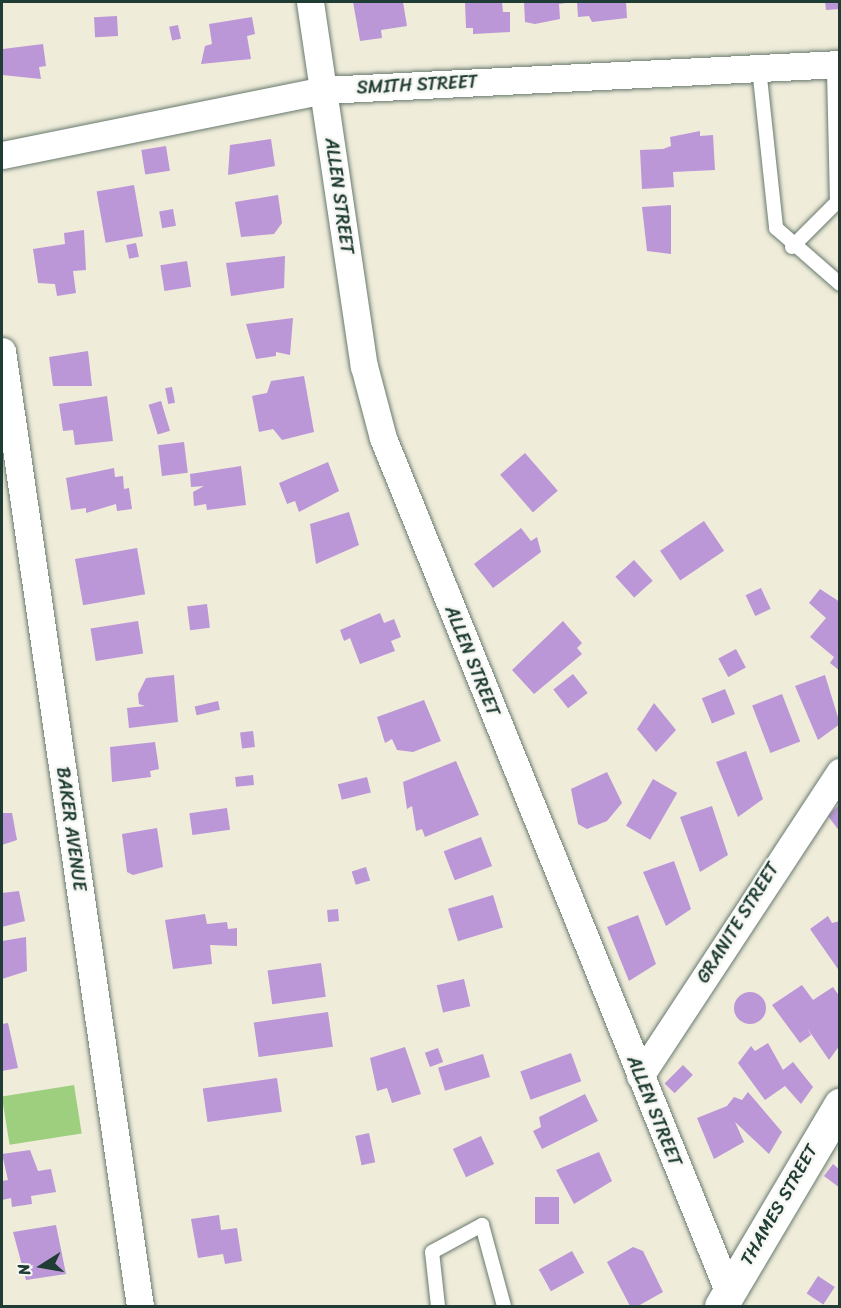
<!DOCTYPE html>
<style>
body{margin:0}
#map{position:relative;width:841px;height:1308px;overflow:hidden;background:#efecda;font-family:Sriracha,sans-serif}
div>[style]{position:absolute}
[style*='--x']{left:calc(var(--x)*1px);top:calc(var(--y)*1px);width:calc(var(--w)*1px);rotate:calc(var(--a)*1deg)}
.green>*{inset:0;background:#9ecf7e;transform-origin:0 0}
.building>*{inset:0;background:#bb97d7;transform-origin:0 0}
.round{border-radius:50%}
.roads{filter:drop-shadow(0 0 2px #687a6e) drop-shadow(0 0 2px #687a6e)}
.service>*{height:14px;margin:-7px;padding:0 7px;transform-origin:7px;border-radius:7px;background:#fff}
.minor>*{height:27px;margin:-13.5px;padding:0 13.5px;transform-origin:13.5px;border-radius:13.5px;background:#fff}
.tertiary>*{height:33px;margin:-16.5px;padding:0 16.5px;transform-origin:16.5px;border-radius:16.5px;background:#fff}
span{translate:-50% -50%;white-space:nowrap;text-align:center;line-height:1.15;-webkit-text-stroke:5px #f6f6f2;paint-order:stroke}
.street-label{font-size:18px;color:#1f3d34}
.frame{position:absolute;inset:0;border:3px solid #1f3d34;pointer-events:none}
.north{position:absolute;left:12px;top:1236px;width:60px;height:60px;-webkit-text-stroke:4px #f6f6f2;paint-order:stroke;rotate:259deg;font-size:16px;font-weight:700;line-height:24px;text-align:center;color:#1f3d34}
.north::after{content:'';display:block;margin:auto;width:21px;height:27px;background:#1f3d34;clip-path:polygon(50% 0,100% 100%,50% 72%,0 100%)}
</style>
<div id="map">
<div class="green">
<div style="left:74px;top:1085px;width:49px;height:73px;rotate:81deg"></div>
</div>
<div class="building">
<div style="clip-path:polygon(353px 2px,403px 2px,407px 26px,381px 30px,382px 38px,360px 41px)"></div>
<div style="clip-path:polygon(465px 2px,502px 2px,503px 12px,510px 12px,510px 32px,473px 34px,473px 28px,466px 28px)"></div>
<div style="clip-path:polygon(524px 2px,566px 2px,566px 3px,559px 4px,560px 19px,535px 24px,525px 22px)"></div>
<div style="clip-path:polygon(577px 2px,626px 2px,627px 18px,592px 22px,589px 16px,578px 17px)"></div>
<div style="clip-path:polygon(825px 2px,840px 2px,840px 9px,826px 10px)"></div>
<div style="left:117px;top:16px;width:20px;height:23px;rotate:87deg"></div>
<div style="clip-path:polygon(252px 17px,255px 34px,247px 36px,251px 59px,201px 64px,205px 46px,212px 44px,209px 24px)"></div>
<div style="left:178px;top:25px;width:14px;height:9px;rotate:78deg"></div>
<div style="clip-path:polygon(43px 44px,46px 66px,39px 67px,41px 79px,2px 75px,3px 49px)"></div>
<div style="clip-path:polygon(700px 131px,700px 136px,713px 135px,715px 170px,673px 172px,674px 187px,642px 189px,640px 150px,663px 149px,671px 146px,670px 137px)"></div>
<div style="clip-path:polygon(271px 139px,275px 166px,228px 175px,230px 145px)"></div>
<div style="left:166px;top:146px;width:25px;height:25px;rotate:81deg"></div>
<div style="left:134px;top:185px;width:52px;height:38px;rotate:80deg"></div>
<div style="clip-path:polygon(278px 195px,282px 223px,274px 234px,241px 237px,235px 202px)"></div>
<div style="clip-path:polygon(671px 205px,671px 254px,647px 251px,642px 207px)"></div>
<div style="left:173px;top:209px;width:17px;height:14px;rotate:80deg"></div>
<div style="clip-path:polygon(84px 230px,86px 270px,73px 271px,76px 293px,57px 296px,55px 284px,38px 283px,33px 249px,65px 244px,64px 233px)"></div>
<div style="left:136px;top:243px;width:14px;height:10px;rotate:78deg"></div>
<div style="clip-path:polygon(285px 256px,284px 288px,231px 296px,226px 263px)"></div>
<div style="left:187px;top:261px;width:26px;height:27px;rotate:81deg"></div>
<div style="clip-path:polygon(293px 318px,290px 355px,276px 352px,276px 356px,256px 359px,246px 324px)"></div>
<div style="clip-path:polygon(88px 351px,92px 386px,53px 386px,49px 357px)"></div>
<div style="clip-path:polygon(304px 376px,314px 432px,282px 440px,273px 429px,259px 432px,252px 396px,267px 393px,271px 381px)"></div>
<div style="left:172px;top:387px;width:16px;height:7px;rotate:79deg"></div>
<div style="clip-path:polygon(107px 396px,113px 441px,75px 445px,73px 430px,63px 431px,59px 404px)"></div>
<div style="left:161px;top:401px;width:31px;height:13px;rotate:73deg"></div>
<div style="left:184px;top:442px;width:31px;height:26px;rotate:83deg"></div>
<div style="left:525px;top:453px;width:50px;height:33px;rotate:49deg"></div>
<div style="clip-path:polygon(328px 462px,339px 491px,299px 512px,295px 501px,287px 504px,279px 483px)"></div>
<div style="clip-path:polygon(241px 466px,246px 505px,207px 510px,206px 504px,194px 506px,193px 492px,204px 486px,191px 487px,190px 474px)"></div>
<div style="clip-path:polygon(114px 468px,115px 477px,123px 476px,124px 489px,129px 488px,132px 509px,117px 511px,116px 504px,86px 513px,86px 508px,71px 510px,66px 478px)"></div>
<div style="clip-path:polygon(349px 512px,359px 545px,316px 564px,310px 524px)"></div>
<div style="left:704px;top:521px;width:36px;height:53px;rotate:56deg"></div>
<div style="clip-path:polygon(521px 528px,531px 541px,537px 537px,541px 552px,493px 588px,474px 564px)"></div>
<div style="left:137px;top:548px;width:47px;height:63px;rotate:80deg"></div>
<div style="left:634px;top:560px;width:28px;height:25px;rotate:48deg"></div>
<div style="left:761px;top:588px;width:23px;height:17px;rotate:65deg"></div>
<div style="clip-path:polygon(820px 589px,840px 602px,840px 671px,830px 663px,834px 657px,810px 637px,826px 618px,809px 603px)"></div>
<div style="left:207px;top:604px;width:24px;height:20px;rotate:83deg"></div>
<div style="clip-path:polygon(380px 613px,384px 623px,394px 619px,401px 637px,391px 641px,395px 651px,360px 664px,350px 638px,344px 641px,340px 630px)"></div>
<div style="left:138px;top:621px;width:33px;height:48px;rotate:81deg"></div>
<div style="clip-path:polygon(563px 621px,582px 643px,577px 648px,582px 654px,534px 694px,512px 670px)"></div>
<div style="left:736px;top:649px;width:21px;height:20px;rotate:62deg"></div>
<div style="left:573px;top:674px;width:24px;height:25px;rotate:52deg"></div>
<div style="clip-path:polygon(174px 675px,178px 722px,129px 728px,127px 708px,145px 706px,139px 704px,138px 694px,146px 678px)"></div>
<div style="clip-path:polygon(825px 675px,840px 724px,818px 740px,795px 686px)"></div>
<div style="left:725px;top:689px;width:27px;height:25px;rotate:68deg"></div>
<div style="left:782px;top:694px;width:51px;height:32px;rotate:69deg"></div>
<div style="clip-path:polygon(424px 700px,441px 741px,413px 752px,397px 750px,392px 739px,385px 743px,377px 717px)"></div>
<div style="left:218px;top:701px;width:9px;height:24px;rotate:77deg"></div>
<div style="clip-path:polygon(654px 703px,676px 730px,656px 752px,637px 729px)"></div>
<div style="left:253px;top:731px;width:16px;height:13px;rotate:83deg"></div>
<div style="clip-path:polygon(155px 742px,159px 769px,150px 771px,151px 777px,112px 782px,110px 747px)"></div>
<div style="clip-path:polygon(746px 751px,763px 799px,738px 817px,716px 762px)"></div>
<div style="clip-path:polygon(456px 761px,479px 815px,425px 837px,422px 829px,416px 831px,412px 806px,407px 809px,403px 782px)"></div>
<div style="clip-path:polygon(607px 772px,622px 803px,607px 821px,587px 829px,578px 824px,571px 789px)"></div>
<div style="left:253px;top:775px;width:10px;height:18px;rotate:84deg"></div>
<div style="left:367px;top:777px;width:16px;height:30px;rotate:76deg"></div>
<div style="left:653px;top:779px;width:28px;height:54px;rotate:30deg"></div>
<div style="clip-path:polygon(840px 804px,840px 832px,828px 816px)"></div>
<div style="clip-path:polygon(712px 806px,728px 855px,700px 872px,680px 817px)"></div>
<div style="left:227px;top:808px;width:22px;height:38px;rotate:82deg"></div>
<div style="clip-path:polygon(2px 813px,12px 813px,17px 840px,2px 845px)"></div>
<div style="clip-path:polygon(157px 828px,163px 867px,133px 875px,127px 872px,122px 834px)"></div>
<div style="left:481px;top:837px;width:31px;height:40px;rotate:69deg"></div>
<div style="clip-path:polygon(674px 861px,691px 909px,666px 926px,643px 872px)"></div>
<div style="left:366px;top:867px;width:14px;height:15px;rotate:73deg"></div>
<div style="clip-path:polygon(19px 891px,25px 921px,2px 927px,2px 893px)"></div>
<div style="left:493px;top:895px;width:34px;height:47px;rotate:73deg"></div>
<div style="left:338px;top:909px;width:12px;height:11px;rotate:85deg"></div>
<div style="clip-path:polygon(205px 914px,207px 924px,227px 922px,228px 929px,237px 928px,237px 946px,210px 945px,212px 964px,173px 969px,165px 920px)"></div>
<div style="clip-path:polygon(638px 915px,656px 964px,629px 981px,607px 927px)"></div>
<div style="clip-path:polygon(828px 916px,832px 923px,840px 921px,840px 972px,810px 929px)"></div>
<div style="clip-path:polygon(26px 937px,27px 971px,2px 979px,2px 941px)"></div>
<div style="left:321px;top:963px;width:34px;height:54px;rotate:82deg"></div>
<div style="left:464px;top:979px;width:28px;height:28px;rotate:77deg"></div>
<div style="clip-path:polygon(802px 985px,813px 1000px,833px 987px,840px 997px,840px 1045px,829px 1060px,807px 1028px,811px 1035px,800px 1043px,772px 1005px)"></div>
<div class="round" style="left:734px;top:992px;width:32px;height:32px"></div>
<div style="left:328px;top:1012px;width:35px;height:75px;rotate:82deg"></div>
<div style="clip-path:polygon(8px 1023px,18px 1068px,2px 1071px,2px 1024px)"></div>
<div style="clip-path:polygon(768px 1043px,783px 1070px,793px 1062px,813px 1087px,801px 1104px,785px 1086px,765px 1100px,738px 1063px,751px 1046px,755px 1051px)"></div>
<div style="clip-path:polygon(405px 1047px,421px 1094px,392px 1103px,387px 1088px,377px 1091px,370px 1058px)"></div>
<div style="left:438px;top:1048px;width:15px;height:14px;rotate:70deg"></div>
<div style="left:571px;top:1053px;width:30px;height:54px;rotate:70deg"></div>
<div style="left:483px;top:1054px;width:24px;height:47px;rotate:73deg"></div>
<div style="left:683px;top:1065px;width:14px;height:26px;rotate:45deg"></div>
<div style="left:277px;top:1078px;width:34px;height:75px;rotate:82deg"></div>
<div style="clip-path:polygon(748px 1092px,782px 1132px,769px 1154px,735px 1122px,744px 1142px,714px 1159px,697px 1118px,727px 1106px,734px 1097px,742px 1100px)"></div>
<div style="clip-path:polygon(585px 1094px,598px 1121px,542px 1149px,533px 1131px,541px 1127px,539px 1117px)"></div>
<div style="left:369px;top:1133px;width:30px;height:14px;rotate:78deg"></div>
<div style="left:481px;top:1136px;width:31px;height:31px;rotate:65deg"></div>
<div style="clip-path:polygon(30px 1150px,38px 1171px,51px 1169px,56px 1192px,31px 1196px,32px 1204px,12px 1207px,11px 1198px,2px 1200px,2px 1181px,8px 1180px,2px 1154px)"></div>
<div style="clip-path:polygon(599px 1152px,612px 1181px,574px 1204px,556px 1170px)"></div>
<div style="clip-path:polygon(833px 1164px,840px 1170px,840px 1188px,824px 1176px)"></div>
<div style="left:535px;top:1197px;width:24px;height:27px"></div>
<div style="clip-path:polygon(219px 1215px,221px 1230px,237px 1228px,242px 1261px,225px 1264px,223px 1254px,198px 1258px,191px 1219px)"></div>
<div style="clip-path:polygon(56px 1225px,66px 1274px,26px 1280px,13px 1232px)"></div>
<div style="clip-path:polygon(633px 1247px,643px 1251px,663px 1292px,638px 1306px,630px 1306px,607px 1262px)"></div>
<div style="left:572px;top:1251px;width:25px;height:38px;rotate:61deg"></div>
<div style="left:818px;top:1276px;width:20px;height:21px;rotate:33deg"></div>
</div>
<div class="roads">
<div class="service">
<div style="--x:759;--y:68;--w:161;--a:83.9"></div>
<div style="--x:776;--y:228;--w:85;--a:41.2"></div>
<div style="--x:792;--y:247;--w:64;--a:-45"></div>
<div style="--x:837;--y:202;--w:137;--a:-91.3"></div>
<div style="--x:438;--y:1306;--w:54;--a:-96.3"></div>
<div style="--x:432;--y:1252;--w:57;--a:-28.4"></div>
<div style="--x:482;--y:1225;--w:84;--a:74.8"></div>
</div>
<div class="minor">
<div style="--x:310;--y:2;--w:368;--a:81.6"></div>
<div style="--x:364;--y:366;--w:74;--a:75.2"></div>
<div style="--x:383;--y:438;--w:922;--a:67.97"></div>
<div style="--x:2;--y:155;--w:328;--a:-11.4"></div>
<div style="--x:323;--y:90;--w:518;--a:-2.88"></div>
<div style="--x:2;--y:351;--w:965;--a:81.78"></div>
<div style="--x:640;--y:1076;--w:364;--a:-56.7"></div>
</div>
<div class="tertiary">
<div style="--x:721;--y:1306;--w:234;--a:-59.4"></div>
</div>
</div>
<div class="street-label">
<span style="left:417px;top:85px;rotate:-3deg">SMITH STREET</span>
<span style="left:339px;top:196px;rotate:82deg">ALLEN STREET</span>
<span style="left:472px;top:661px;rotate:68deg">ALLEN STREET</span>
<span style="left:71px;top:829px;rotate:82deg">BAKER AVENUE</span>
<span style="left:738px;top:923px;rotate:-58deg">GRANITE STREET</span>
<span style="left:654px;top:1111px;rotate:68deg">ALLEN STREET</span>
<span style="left:779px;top:1205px;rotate:-60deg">THAMES STREET</span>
</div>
<div class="frame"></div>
<div class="north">N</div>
</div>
